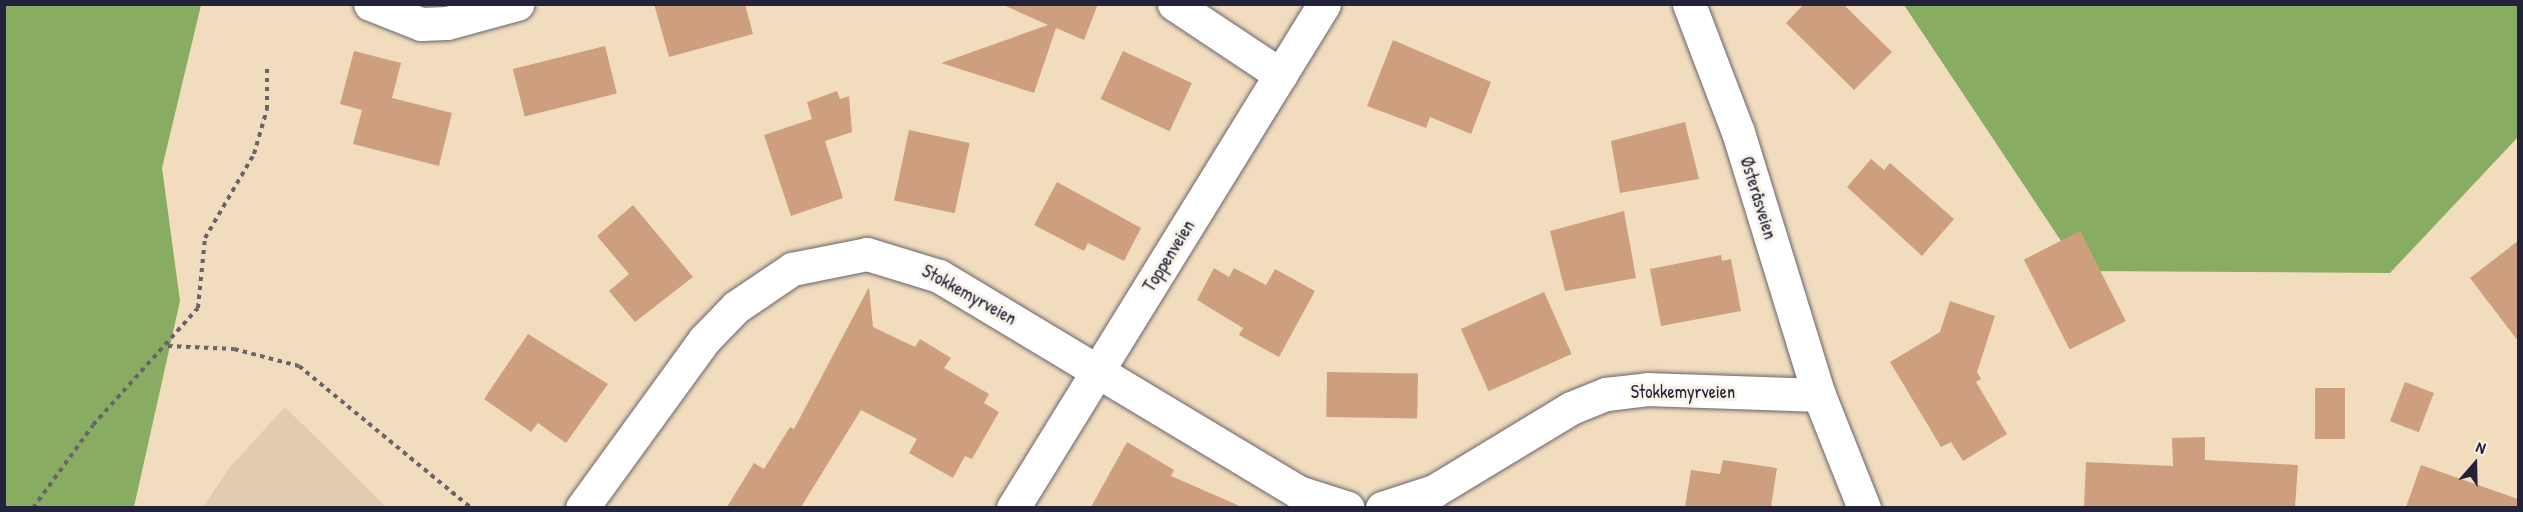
<!DOCTYPE html>
<meta charset="utf-8">
<style>
body{margin:0}
#map{position:relative;width:2523px;height:512px;overflow:hidden;background:#f1ddbe;font-family:"Patrick Hand",sans-serif}
div>[style]{position:absolute}
[style*='--x']{left:calc(var(--x)*1px);top:calc(var(--y)*1px);width:calc(var(--w)*1px);rotate:calc(var(--a)*1deg)}
.built>*{inset:0;background:#e1ccb2}
.forest>*{inset:0;background:#88ac61}
.building>*{inset:0;background:#ce9f7e;transform-origin:0 0}
.path>*{height:4px;margin-top:-2px;transform-origin:0;background:repeating-linear-gradient(90deg,#6a6369 0 4.5px,transparent 0 9px)}
.roads{filter:drop-shadow(0 0 2px #6a6369) drop-shadow(0 0 2px #6a6369)}
.minor>*{height:33px;margin:-16.5px;padding:0 16.5px;transform-origin:16.5px;border-radius:16.5px;background:#fff}
span{translate:-50% -50%;white-space:nowrap;text-align:center;line-height:1.15;-webkit-text-stroke:6px #f7f3e8;paint-order:stroke}
.street-label{font-size:18px;color:#22223b}
.frame{position:absolute;inset:0;border:6px solid #22223b;pointer-events:none}
.north{position:absolute;left:2445px;top:434px;width:60px;height:60px;-webkit-text-stroke:4px #f7f3e8;paint-order:stroke;rotate:20deg;font-size:16px;font-weight:700;line-height:24px;text-align:center;color:#22223b}
.north::after{content:'';display:block;margin:auto;width:21px;height:27px;background:#22223b;clip-path:polygon(50% 0,100% 100%,50% 72%,0 100%)}
</style>
<div id="map">
<div class="built">
<div style="clip-path:polygon(285px 407px,386px 507px,203px 507px,230px 467px)"></div>
</div>
<div class="forest">
<div style="clip-path:polygon(4px 5px,201px 5px,162px 168px,180px 301px,134px 507px,5px 507px)"></div>
<div style="clip-path:polygon(1904px 5px,2518px 5px,2518px 137px,2390px 273px,2081px 271px)"></div>
</div>
<div class="building">
<div style="clip-path:polygon(654px 4px,745px 4px,753px 34px,669px 57px)"></div>
<div style="clip-path:polygon(1001px 4px,1098px 4px,1084px 40px,1056px 28px,1034px 93px,941px 63px,1048px 25px)"></div>
<div style="clip-path:polygon(1804px 4px,1843px 4px,1892px 52px,1854px 90px,1786px 23px)"></div>
<div style="clip-path:polygon(1393px 40px,1491px 82px,1471px 134px,1430px 117px,1426px 128px,1367px 106px)"></div>
<div style="left:605px;top:46px;width:49px;height:95px;rotate:76deg"></div>
<div style="clip-path:polygon(354px 51px,401px 63px,392px 98px,452px 113px,439px 166px,353px 144px,362px 110px,340px 104px)"></div>
<div style="left:1123px;top:51px;width:76px;height:53px;rotate:25deg"></div>
<div style="clip-path:polygon(837px 91px,840px 99px,849px 96px,852px 132px,825px 141px,843px 198px,791px 216px,764px 135px,812px 119px,807px 102px)"></div>
<div style="clip-path:polygon(1685px 122px,1699px 179px,1620px 193px,1611px 141px)"></div>
<div style="left:909px;top:130px;width:62px;height:72px;rotate:12deg"></div>
<div style="clip-path:polygon(1871px 159px,1884px 170px,1890px 163px,1954px 219px,1922px 256px,1847px 187px)"></div>
<div style="clip-path:polygon(1057px 182px,1141px 228px,1124px 261px,1088px 243px,1084px 251px,1034px 225px)"></div>
<div style="clip-path:polygon(633px 205px,693px 277px,635px 322px,609px 291px,629px 274px,597px 236px)"></div>
<div style="clip-path:polygon(1624px 211px,1636px 278px,1565px 291px,1550px 231px)"></div>
<div style="left:2080px;top:231px;width:101px;height:63px;rotate:63deg"></div>
<div style="clip-path:polygon(2518px 241px,2518px 341px,2470px 278px)"></div>
<div style="clip-path:polygon(1721px 255px,1722px 261px,1731px 259px,1741px 311px,1661px 326px,1650px 269px)"></div>
<div style="clip-path:polygon(1214px 268px,1229px 277px,1234px 268px,1266px 285px,1275px 269px,1315px 291px,1279px 357px,1239px 335px,1243px 328px,1197px 300px)"></div>
<div style="clip-path:polygon(869px 287px,873px 327px,915px 347px,920px 339px,951px 358px,944px 368px,989px 394px,984px 403px,999px 412px,972px 459px,965px 456px,953px 478px,909px 453px,917px 439px,861px 410px,801px 507px,727px 507px,754px 463px,764px 469px,790px 427px,794px 429px)"></div>
<div style="left:1544px;top:292px;width:68px;height:91px;rotate:66deg"></div>
<div style="clip-path:polygon(1950px 301px,1995px 316px,1977px 372px,1981px 379px,1976px 382px,2007px 434px,1963px 461px,1951px 442px,1941px 447px,1890px 362px,1940px 332px)"></div>
<div style="clip-path:polygon(528px 334px,608px 384px,566px 443px,538px 423px,531px 432px,484px 399px)"></div>
<div style="left:1327px;top:372px;width:91px;height:45px;rotate:1deg"></div>
<div style="left:2405px;top:382px;width:31px;height:42px;rotate:21deg"></div>
<div style="left:2315px;top:388px;width:30px;height:51px"></div>
<div style="clip-path:polygon(2205px 437px,2205px 460px,2298px 465px,2295px 507px,2084px 507px,2086px 462px,2173px 466px,2172px 438px)"></div>
<div style="clip-path:polygon(1127px 442px,1174px 470px,1171px 476px,1242px 507px,1091px 507px)"></div>
<div style="clip-path:polygon(1723px 460px,1777px 468px,1771px 507px,1685px 507px,1691px 470px,1720px 474px)"></div>
<div style="clip-path:polygon(2421px 465px,2518px 499px,2518px 507px,2406px 507px)"></div>
</div>
<div class="path">
<div style="--x:168;--y:346;--w:66;--a:2.6"></div>
<div style="--x:234;--y:349;--w:67;--a:14.7"></div>
<div style="--x:299;--y:366;--w:223;--a:39.5"></div>
<div style="--x:33;--y:508;--w:102;--a:-54.1"></div>
<div style="--x:93;--y:425;--w:157;--a:-48.1"></div>
<div style="--x:198;--y:308;--w:70;--a:-84.3"></div>
<div style="--x:205;--y:238;--w:97;--a:-59.7"></div>
<div style="--x:254;--y:154;--w:47;--a:-73.9"></div>
<div style="--x:267;--y:109;--w:44;--a:-90"></div>
</div>
<div class="roads">
<div class="minor">
<div style="--x:370;--y:4;--w:55;--a:21.4"></div>
<div style="--x:421;--y:24;--w:26;--a:-2"></div>
<div style="--x:447;--y:23;--w:73;--a:-15.2"></div>
<div style="--x:1174;--y:4;--w:128;--a:33.6"></div>
<div style="--x:1689;--y:4;--w:137;--a:69.1"></div>
<div style="--x:1738;--y:132;--w:275;--a:72.9"></div>
<div style="--x:1819;--y:395;--w:122;--a:68.3"></div>
<div style="--x:582;--y:508;--w:208;--a:-54"></div>
<div style="--x:704;--y:340;--w:46;--a:-45.9"></div>
<div style="--x:736;--y:307;--w:68;--a:-34.2"></div>
<div style="--x:792;--y:269;--w:76;--a:-11.3"></div>
<div style="--x:867;--y:254;--w:75;--a:17"></div>
<div style="--x:939;--y:276;--w:419;--a:31"></div>
<div style="--x:1298;--y:492;--w:52;--a:17.7"></div>
<div style="--x:1013;--y:508;--w:592;--a:-58.32"></div>
<div style="--x:1382;--y:508;--w:55;--a:-18.1"></div>
<div style="--x:1434;--y:491;--w:160;--a:-31.2"></div>
<div style="--x:1571;--y:408;--w:38;--a:-22"></div>
<div style="--x:1606;--y:394;--w:42;--a:-6.8"></div>
<div style="--x:1648;--y:389;--w:171;--a:2"></div>
</div>
</div>
<div class="street-label">
<span style="left:1758px;top:198px;rotate:73deg">Østeråsveien</span>
<span style="left:1169px;top:256px;rotate:-58deg">Toppenveien</span>
<span style="left:969px;top:295px;rotate:29deg">Stokkemyrveien</span>
<span style="left:1683px;top:392px">Stokkemyrveien</span>
</div>
<div class="frame"></div>
<div class="north">N</div>
</div>
